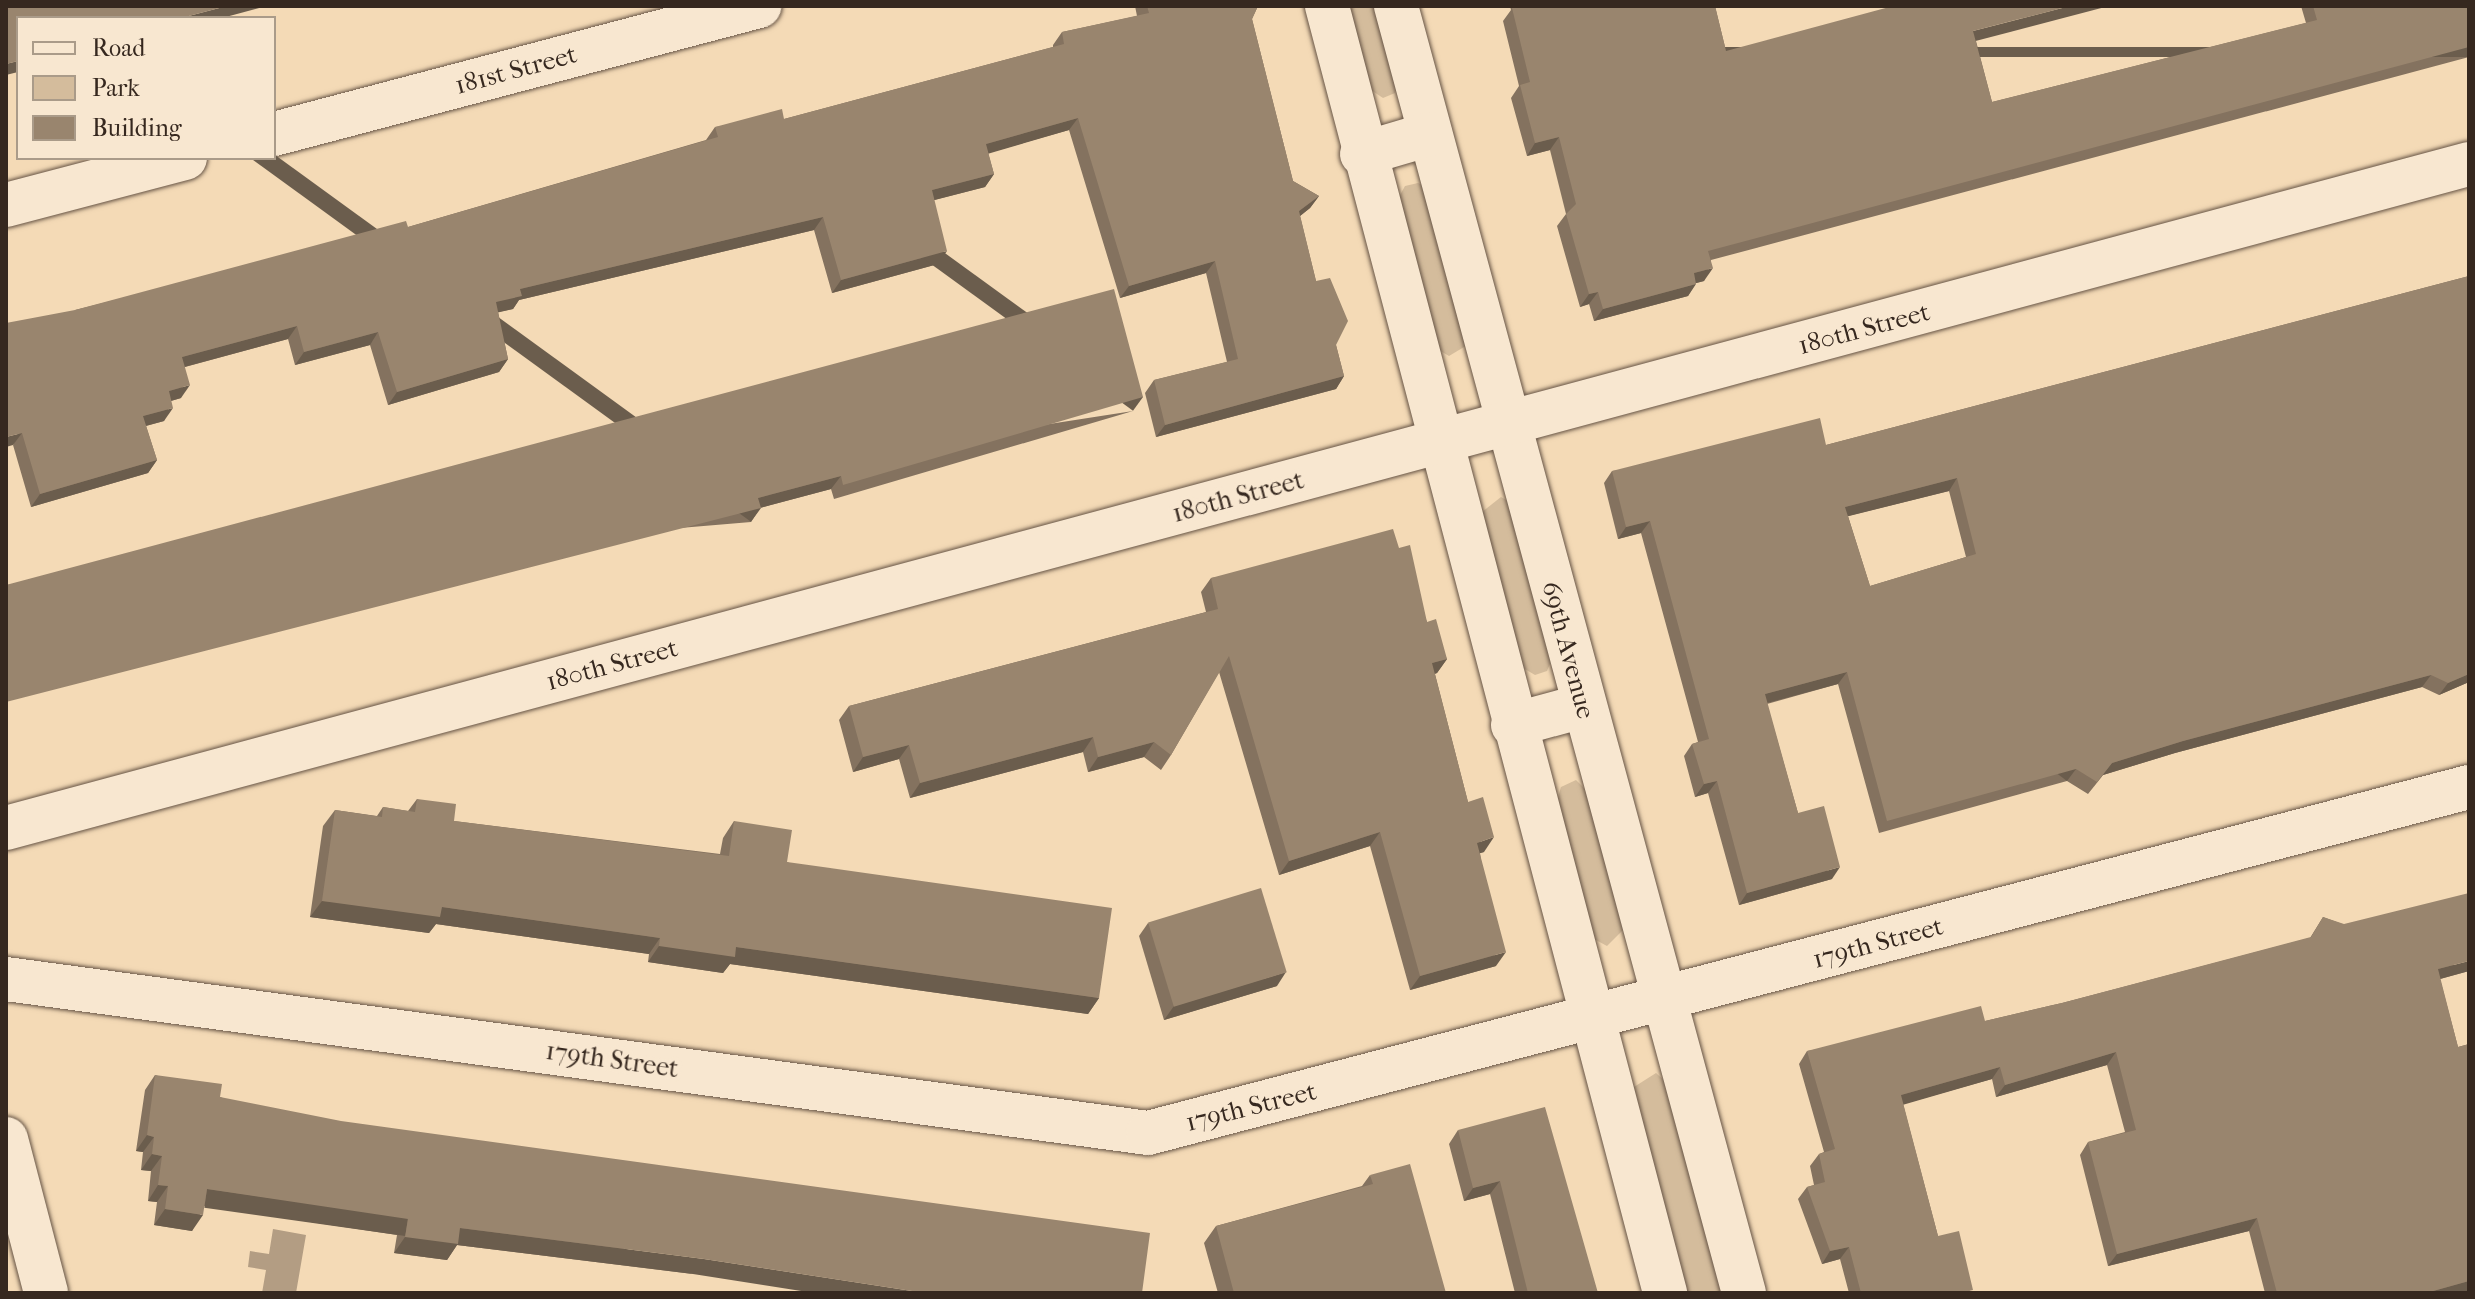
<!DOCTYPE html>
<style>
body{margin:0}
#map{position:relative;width:2475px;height:1299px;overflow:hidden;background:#f4dab6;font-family:"IM FELL French Canon",serif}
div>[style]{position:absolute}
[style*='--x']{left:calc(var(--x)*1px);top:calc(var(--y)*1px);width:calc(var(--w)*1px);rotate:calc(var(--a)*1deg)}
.green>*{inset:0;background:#d4bc9c}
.water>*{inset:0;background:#b39d83}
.roads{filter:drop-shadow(0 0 2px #665445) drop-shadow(0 0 2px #665445)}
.minor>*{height:44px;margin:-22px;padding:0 22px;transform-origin:22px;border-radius:22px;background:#f8e7d0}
.wall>*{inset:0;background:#84725f}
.shaded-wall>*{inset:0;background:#6b5d4d;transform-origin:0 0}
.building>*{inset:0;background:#99856e;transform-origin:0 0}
span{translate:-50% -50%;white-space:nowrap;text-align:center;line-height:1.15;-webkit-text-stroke:8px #f8e7d0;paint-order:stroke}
.street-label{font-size:26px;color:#36281f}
.frame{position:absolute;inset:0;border:8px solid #36281f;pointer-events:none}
.legend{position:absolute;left:16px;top:16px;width:260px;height:144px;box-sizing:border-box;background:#f8e7d0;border:2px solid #aa9b89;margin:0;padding:10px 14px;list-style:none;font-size:24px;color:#36281f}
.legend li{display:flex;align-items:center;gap:16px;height:40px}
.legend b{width:40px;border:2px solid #aa9b89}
</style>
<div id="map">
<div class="green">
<div style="clip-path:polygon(1346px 6px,1380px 6px,1399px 81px,1395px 93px,1383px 98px,1371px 90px)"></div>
<div style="clip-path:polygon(1418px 183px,1430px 189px,1469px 344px,1449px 356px,1437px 349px,1399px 197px,1405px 186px)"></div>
<div style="clip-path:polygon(1501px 497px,1513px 504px,1552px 659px,1547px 671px,1535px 675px,1523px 668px,1482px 512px)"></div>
<div style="clip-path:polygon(1576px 780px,1586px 790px,1623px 930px,1607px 946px,1594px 939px,1557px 801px,1561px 787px)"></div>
<div style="clip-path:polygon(1656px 1073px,1668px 1084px,1724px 1293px,1685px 1293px,1634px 1087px)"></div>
</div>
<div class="water">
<div style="clip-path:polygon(273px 1229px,306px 1235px,296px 1293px,262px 1293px,266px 1270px,248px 1267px,250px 1251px,269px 1254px)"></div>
</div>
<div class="roads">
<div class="minor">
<div style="--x:1327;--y:6;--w:1331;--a:75.28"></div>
<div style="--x:1396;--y:6;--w:1333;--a:74.87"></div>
<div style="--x:274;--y:134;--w:502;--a:-14.78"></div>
<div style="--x:1362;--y:154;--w:71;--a:-16.4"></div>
<div style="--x:6;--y:205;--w:185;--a:-14.7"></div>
<div style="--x:1513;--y:725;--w:73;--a:-15.2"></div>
<div style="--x:6;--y:828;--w:2551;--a:-15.09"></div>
<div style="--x:6;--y:979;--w:1152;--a:7.68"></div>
<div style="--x:1148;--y:1133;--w:1366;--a:-14.68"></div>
<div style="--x:6;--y:1139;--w:159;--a:75.4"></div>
</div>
</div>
<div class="wall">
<div style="clip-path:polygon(1135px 6px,1258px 6px,1252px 19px,1293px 181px,1319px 196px,1310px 208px,1300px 216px,1316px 281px,1336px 345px,1344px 376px,1336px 389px,1156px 437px,1145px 393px,1154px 380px,1227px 362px,1206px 273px,1120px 298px,1069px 130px,988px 153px,994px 174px,985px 187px,934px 200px,938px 264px,832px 293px,814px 230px,519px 300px,513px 309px,498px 312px,508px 359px,499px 372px,388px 405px,370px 345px,295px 365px,288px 339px,185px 367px,181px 398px,171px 401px,164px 421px,146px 426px,157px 460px,148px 473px,31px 507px,13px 445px,75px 310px,408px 227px,706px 140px,715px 127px,784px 119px,1053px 47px,1053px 45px,1062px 32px,1137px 16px)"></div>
<div style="clip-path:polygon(1510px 6px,1715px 6px,1726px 51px,1976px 41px,1992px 102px,2306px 23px,2301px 6px,2469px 6px,2469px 57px,1711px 260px,1704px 281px,1696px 283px,1688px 296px,1594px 321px,1589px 304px,1580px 307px,1557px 226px,1566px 214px,1550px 150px,1527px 156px,1511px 98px,1519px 86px,1503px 21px,1511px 10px)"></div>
<div style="clip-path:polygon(evenodd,2469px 276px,2469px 682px,2439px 695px,2422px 687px,2175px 753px,2103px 775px,2088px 794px,2067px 781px,1879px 833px,1838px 684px,1767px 704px,1798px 813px,1832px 879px,1739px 905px,1708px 793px,1695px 797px,1684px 756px,1692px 744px,1698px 742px,1641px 533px,1618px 539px,1604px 483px,1612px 471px,1826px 445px,2469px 276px,1949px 491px,1966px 557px,1870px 586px,1848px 516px,1949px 491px)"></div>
<div style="clip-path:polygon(1133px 411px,834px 499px,831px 489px,760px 508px,751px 522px,6px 585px)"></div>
<div style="clip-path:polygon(1399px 548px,1427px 622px,1447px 659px,1437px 673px,1435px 674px,1468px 802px,1484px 852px,1480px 853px,1496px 966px,1410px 990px,1370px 846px,1279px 875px,1219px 672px,1171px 755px,1161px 770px,1144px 757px,1088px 772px,1083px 752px,910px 798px,899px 759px,853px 772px,839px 720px,849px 706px,1206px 612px,1201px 592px,1211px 578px)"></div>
<div style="clip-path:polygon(417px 799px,454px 821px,720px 854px,723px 838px,734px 821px,787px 862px,1099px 998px,1088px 1014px,730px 964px,723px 973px,648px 962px,649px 954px,436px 924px,429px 933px,310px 917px,323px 826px,335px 810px,377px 816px,383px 807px,408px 811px)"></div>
<div style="clip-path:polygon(2323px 917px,2469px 971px,2440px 979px,2458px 1047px,2469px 1044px,2469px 1291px,2463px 1293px,2265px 1293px,2249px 1231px,2108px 1266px,2080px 1155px,2088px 1142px,2125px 1132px,2107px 1065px,1996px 1097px,1992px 1079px,1903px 1104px,1938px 1236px,1971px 1293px,1849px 1293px,1840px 1259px,1822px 1264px,1798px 1199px,1807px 1187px,1814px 1185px,1810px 1166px,1819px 1154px,1824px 1152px,1799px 1064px,1807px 1051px,1985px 1021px,2062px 1003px,2310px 938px)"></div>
<div style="clip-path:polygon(1148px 923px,1277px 986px,1164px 1020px,1139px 936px)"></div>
<div style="clip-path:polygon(155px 1075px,220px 1097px,693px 1274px,457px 1245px,447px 1260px,394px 1253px,397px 1235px,204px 1206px,192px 1231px,154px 1225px,157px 1202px,148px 1201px,151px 1171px,141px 1170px,143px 1152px,136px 1151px,145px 1090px)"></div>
<div style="clip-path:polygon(1458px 1130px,1598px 1293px,1515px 1293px,1490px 1194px,1464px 1201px,1449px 1144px)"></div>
<div style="clip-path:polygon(1370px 1175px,1446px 1293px,1218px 1293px,1204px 1243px,1216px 1226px,1362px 1186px)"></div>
</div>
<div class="shaded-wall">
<div style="clip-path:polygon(227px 6px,267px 6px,222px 18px,181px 18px)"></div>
<div style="clip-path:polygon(2070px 6px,2109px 6px,1964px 44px,1973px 31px)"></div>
<div style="left:2469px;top:47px;width:10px;height:788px;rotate:90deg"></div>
<div style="clip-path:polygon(18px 61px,18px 72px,6px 75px,6px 64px)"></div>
<div style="clip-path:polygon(1078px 118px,1069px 130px,977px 157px,986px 144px)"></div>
<div style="clip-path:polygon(1559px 137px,1550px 150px,1527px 156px,1535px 143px)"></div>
<div style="clip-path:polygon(994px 174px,985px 187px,923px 203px,932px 190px)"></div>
<div style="clip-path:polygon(1319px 196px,1310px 208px,1290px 224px,1299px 211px)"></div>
<div style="clip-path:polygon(823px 217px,814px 230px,519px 300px,513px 309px,487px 315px,496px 302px,520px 289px)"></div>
<div style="clip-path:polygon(947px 251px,938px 264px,832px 293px,841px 280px)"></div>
<div style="clip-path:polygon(1215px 261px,1206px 273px,1120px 298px,1129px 286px)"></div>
<div style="clip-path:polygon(1713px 268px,1704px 281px,1685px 286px,1694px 273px)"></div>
<div style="clip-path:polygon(1696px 284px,1688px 296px,1594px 321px,1603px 309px)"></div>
<div style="clip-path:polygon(1598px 292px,1589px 304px,1580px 307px,1589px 294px)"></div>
<div style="clip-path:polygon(297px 326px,288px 339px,173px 370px,182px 357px)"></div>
<div style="clip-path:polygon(378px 332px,370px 345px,295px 365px,304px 352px)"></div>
<div style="clip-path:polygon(508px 359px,499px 372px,388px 405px,397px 392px)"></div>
<div style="clip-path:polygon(1344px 376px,1336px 389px,1156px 437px,1165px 425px)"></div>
<div style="clip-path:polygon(190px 385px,181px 398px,160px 404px,169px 391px)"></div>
<div style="left:1143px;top:397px;width:17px;height:313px;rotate:126deg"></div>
<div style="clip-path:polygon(173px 408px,164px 421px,134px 429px,143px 416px)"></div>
<div style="clip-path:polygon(22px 433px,13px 445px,6px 447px,6px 437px)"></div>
<div style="clip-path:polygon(157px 460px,148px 473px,31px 507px,40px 494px)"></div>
<div style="clip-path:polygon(841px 476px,831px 489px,748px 511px,758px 498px)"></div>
<div style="clip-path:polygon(1957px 478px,1949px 491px,1837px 519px,1845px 507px)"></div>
<div style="left:761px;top:508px;width:17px;height:780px;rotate:126deg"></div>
<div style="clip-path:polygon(1650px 521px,1641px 533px,1618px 539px,1626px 527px)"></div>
<div style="clip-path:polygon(1447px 659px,1437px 673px,1422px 677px,1432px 663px)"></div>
<div style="clip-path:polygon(1847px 672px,1838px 684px,1756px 706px,1765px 694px)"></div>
<div style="clip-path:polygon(2469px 674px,2469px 682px,2439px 695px,2448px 683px)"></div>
<div style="clip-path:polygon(2431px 675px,2422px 687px,2175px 753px,2103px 775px,2088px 794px,2112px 763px,2183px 741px)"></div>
<div style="clip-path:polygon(1093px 737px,1083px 752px,910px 798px,920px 783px)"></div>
<div style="clip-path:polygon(1154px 742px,1144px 757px,1088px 772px,1098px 757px)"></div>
<div style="clip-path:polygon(909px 745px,899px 759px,853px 772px,863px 757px)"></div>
<div style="left:2076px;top:769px;width:15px;height:196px;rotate:127deg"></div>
<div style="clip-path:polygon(1717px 781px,1708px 793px,1695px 797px,1704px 784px)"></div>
<div style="clip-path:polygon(1380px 832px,1370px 846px,1279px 875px,1289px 861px)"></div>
<div style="clip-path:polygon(1494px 837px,1484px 852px,1467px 857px,1477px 843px)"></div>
<div style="clip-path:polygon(1840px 867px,1832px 879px,1739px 905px,1747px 893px)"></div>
<div style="clip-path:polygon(322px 901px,442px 907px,660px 938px,649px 954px,436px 924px,429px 933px,310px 917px)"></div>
<div style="clip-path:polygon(659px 946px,736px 947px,1099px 998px,1088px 1014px,730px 964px,723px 973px,648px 962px)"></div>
<div style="clip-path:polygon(1506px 952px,1496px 966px,1410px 990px,1420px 976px)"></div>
<div style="clip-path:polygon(2469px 961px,2469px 971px,2429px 982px,2438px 969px)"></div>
<div style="clip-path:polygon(1286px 972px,1277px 986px,1164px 1020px,1174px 1006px)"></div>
<div style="clip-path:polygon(2116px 1052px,2107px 1065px,1996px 1097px,2005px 1085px)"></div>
<div style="clip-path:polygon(2000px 1067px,1992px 1079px,1892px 1108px,1901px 1095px)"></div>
<div style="clip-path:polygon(147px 1135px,154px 1137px,143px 1152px,136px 1151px)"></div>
<div style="clip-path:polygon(152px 1154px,162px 1156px,151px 1171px,141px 1170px)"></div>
<div style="clip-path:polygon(1500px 1181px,1490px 1194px,1464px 1201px,1473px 1188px)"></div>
<div style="clip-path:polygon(158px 1185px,168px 1186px,157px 1202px,148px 1201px)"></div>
<div style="left:207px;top:1189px;width:203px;height:19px;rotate:8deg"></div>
<div style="clip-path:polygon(165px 1209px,203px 1215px,192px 1231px,154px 1225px)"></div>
<div style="clip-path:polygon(2257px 1218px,2249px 1231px,2108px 1266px,2117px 1254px)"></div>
<div style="clip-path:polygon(460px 1228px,704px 1259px,925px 1293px,814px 1293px,693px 1274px,457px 1245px,447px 1260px,394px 1253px,405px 1237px)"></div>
<div style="clip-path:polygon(1849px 1247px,1840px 1259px,1822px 1264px,1830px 1251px)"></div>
<div style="clip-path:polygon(2469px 1281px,2469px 1291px,2463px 1293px,2426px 1293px)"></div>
</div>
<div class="building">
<div style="clip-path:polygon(6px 6px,227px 6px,181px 18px,18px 18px,18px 61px,6px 64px)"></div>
<div style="clip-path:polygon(1147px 6px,1258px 6px,1252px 19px,1293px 181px,1319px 196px,1299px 211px,1316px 281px,1330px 278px,1348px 321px,1336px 345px,1344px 376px,1165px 425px,1154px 380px,1238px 359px,1215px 261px,1129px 286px,1078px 118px,986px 144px,994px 174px,932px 190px,947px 251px,841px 280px,823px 217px,520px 289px,522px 296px,496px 302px,508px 359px,397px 392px,378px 332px,304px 352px,297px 326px,182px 357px,190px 385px,169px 391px,173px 408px,143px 416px,157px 460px,40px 494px,22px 433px,6px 437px,6px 323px,75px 310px,406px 221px,408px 227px,718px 137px,715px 127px,782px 109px,784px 119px,1064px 44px,1062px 32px,1149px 13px)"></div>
<div style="clip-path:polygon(1520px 6px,1715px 6px,1726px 51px,1893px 6px,2070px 6px,1973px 31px,1992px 102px,2317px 20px,2313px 6px,2469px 6px,2469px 47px,1708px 251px,1713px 268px,1694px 273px,1696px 284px,1603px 309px,1598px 292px,1589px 294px,1566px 214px,1576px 204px,1559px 137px,1535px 143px,1520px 85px,1530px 82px,1512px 8px)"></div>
<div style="clip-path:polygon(evenodd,2469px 276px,2469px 674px,2448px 683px,2431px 675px,2183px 741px,2112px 763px,2097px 782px,2076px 769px,1887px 821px,1847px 672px,1765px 694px,1798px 813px,1824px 806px,1840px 867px,1747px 893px,1717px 781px,1704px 784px,1692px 744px,1709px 739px,1650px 521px,1626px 527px,1612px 471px,1820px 418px,1826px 445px,2469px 276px,1957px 478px,1976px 554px,1870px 586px,1845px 507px,1957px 478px)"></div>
<div style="clip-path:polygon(1114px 289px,1143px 397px,843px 485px,841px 476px,758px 498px,761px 508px,6px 702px,6px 585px)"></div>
<div style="clip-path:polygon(1393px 529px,1399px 548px,1410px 545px,1427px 622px,1436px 619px,1447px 659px,1432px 663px,1468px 802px,1483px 797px,1494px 837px,1477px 843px,1506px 952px,1420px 976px,1380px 832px,1289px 861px,1229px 656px,1171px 755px,1154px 742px,1098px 757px,1093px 737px,920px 783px,909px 745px,863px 757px,849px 706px,1218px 609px,1211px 578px)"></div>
<div style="clip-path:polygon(417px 799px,456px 804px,454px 821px,729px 856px,734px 821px,792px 830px,787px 862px,1112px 908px,1099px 998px,736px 947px,735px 957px,659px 946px,660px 938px,442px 907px,440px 917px,322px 901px,335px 810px,382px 817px,383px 807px,415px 812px)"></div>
<div style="left:1261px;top:888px;width:88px;height:118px;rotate:73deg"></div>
<div style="clip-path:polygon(2469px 893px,2469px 961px,2438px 969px,2458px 1047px,2469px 1044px,2469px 1281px,2426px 1293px,2277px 1293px,2257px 1218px,2117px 1254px,2088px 1142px,2136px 1130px,2116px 1052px,2005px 1085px,2000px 1067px,1901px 1095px,1938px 1236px,1959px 1231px,1973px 1290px,1960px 1293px,1861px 1293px,1849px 1247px,1830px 1251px,1807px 1187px,1825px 1182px,1819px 1154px,1835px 1149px,1807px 1051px,1981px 1006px,1985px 1021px,2062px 1003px,2311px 937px,2323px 917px,2344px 924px)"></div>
<div style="clip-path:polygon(155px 1075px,222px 1084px,220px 1097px,341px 1121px,1150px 1233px,1142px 1293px,925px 1293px,704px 1259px,460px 1228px,458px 1244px,405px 1237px,408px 1219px,207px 1189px,203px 1215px,165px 1209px,168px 1186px,158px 1185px,162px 1156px,152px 1154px,154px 1137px,147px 1135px)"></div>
<div style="clip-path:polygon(1545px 1107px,1598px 1293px,1528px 1293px,1500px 1181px,1473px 1188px,1458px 1130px)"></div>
<div style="clip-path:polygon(1410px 1164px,1446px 1293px,1234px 1293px,1216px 1226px,1373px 1184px,1370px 1175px)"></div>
</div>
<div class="street-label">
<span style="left:516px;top:70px;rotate:-15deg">181st Street</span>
<span style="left:1864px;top:329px;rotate:-15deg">180th Street</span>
<span style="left:1238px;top:497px;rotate:-15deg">180th Street</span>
<span style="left:1568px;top:650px;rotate:75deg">69th Avenue</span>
<span style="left:612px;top:665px;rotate:-15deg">180th Street</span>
<span style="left:1878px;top:943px;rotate:-15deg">179th Street</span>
<span style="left:612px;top:1060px;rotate:8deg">179th Street</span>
<span style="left:1251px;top:1107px;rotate:-14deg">179th Street</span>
</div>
<div class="frame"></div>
<ul class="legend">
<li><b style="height:10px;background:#f8e7d0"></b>Road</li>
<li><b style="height:22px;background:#d4bc9c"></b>Park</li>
<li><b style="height:22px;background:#99856e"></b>Building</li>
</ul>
</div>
